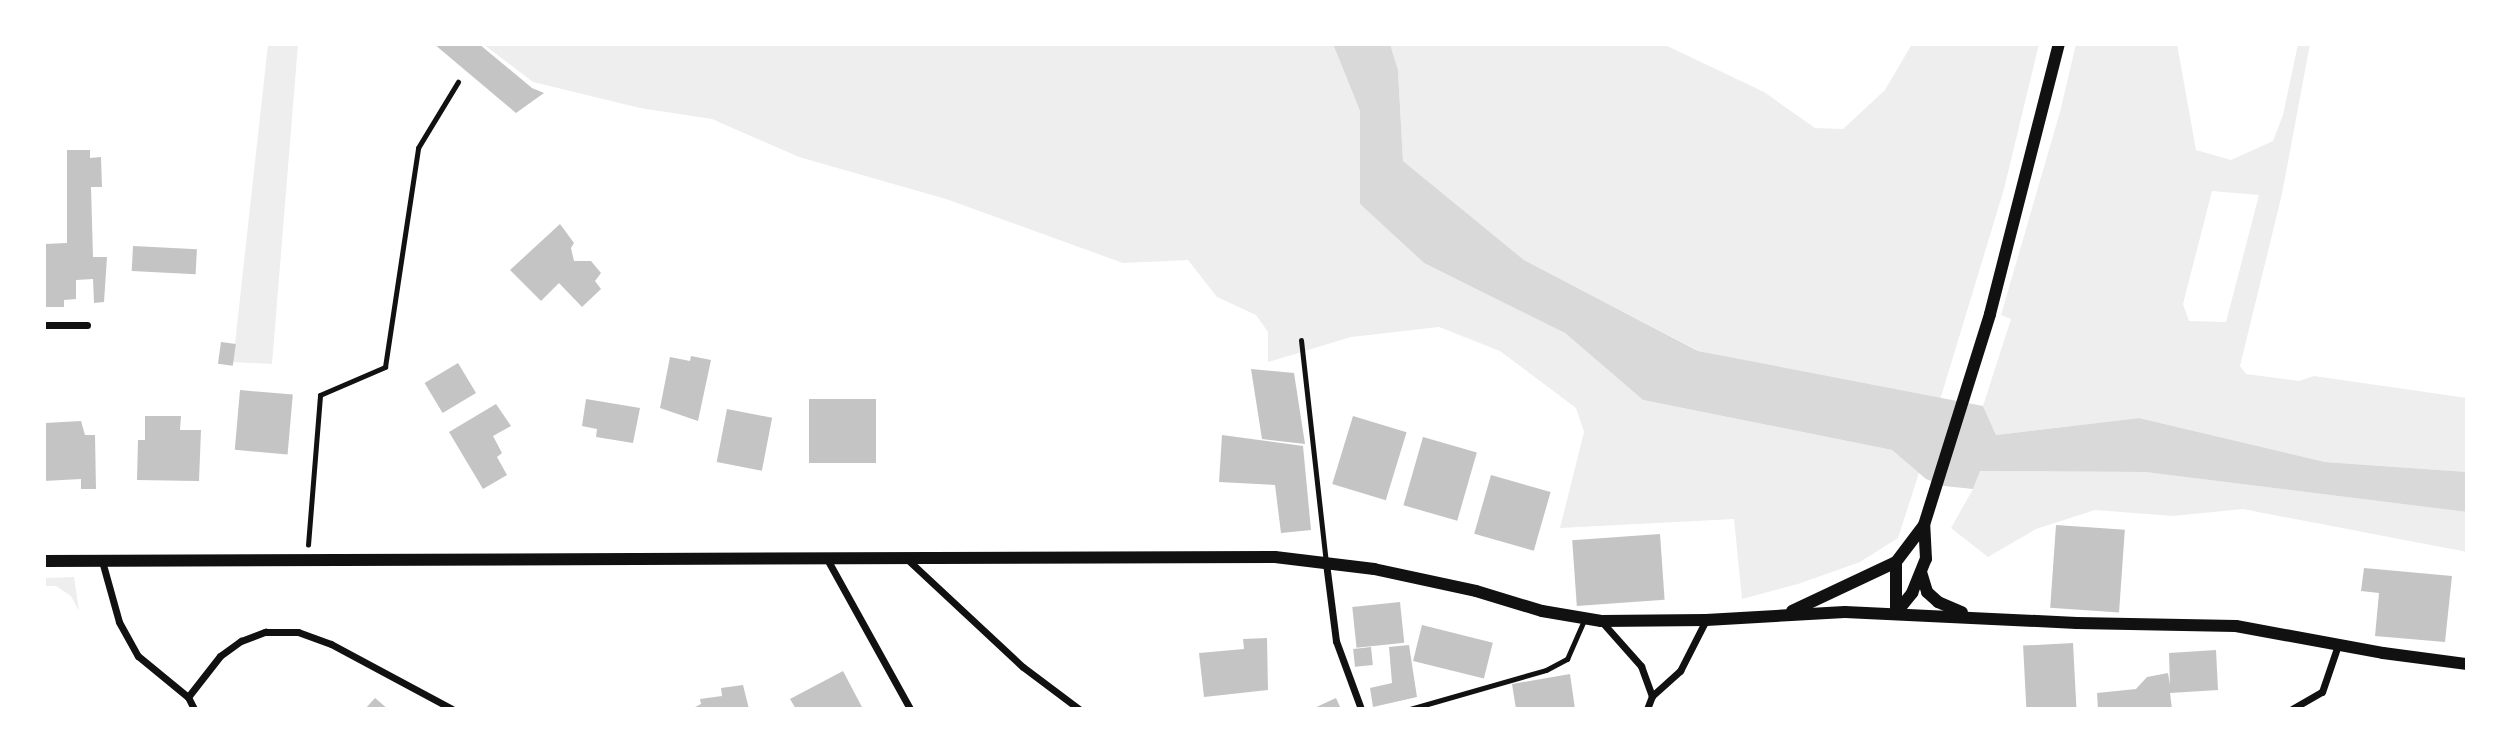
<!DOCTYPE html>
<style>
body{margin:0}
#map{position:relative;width:2511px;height:753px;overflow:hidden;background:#fff;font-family:Ubuntu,sans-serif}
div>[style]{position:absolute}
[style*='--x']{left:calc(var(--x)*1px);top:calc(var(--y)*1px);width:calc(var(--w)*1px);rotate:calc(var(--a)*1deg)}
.green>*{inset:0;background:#eee}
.water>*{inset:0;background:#d9d9d9}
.building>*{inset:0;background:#c4c4c4;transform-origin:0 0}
.path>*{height:4.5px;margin:-2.25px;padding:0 2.25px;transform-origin:2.25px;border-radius:2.25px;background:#111}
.service>*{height:5px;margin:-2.5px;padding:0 2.5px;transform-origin:2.5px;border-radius:2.5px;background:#111}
.minor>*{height:7px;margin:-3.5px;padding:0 3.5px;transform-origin:3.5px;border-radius:3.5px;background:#111}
.tertiary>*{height:12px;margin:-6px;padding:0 6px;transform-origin:6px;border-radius:6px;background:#111}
span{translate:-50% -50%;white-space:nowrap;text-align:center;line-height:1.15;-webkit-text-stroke:5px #fff;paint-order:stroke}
.frame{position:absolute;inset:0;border:46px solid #fff;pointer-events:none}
</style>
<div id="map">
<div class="green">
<div style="clip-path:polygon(268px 44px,298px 44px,272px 364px,233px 362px)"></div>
<div style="clip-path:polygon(483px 44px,1333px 44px,1360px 111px,1360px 204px,1424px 263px,1565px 333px,1643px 400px,1892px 450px,1919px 473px,1898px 538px,1860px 562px,1798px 584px,1742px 599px,1734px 519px,1560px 528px,1584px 432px,1576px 408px,1500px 351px,1439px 327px,1351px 337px,1268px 362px,1268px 332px,1256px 315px,1217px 297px,1188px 260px,1123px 263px,946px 199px,799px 157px,712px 119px,640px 108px,533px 82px)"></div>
<div style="clip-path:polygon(1390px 44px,1663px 44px,1764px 92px,1815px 128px,1843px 129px,1885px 90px,1912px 44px,2039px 44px,2004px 189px,1940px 400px,1699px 351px,1524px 260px,1403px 161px,1398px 70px)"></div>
<div style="clip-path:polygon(evenodd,2076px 44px,2177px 44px,2196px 150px,2231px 160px,2273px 141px,2283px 115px,2298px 44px,2310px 44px,2282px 194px,2240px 366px,2246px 374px,2299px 381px,2314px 376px,2467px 398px,2467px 472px,2325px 462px,2139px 418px,1996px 435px,1983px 406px,2011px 319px,2001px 315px,2060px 112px,2076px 44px,2212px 191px,2259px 195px,2226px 322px,2189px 321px,2183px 304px,2212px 191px)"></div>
<div style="clip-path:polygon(1979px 471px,2145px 472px,2467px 512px,2467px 552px,2243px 509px,2173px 516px,2095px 510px,2036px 529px,1988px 557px,1951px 528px,1973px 489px)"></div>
<div style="clip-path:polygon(74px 577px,79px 611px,71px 596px,56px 586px,44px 586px,44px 578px)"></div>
</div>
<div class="water">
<div style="clip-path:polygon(1333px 44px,1390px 44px,1398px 70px,1403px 161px,1524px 260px,1698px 351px,1983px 406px,1996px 435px,2139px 418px,2325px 462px,2467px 472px,2467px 512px,2145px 472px,1980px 471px,1973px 489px,1944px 486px,1926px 479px,1892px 450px,1643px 400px,1565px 333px,1424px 263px,1360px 204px,1360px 111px)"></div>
</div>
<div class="building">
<div style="clip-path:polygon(434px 44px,479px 44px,532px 88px,544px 93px,516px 113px)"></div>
<div style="clip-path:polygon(67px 150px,90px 150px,90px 158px,101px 157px,102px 187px,91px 187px,93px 257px,107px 257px,104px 302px,94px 303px,93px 279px,76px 280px,76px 299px,64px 300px,64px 307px,44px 307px,44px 244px,67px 243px)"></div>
<div style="clip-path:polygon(560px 224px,574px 243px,571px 248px,574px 261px,591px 261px,601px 273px,595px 281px,601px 289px,582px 307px,559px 283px,541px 301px,510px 270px)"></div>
<div style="left:133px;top:246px;width:64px;height:25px;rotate:3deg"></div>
<div style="left:221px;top:342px;width:15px;height:22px;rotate:8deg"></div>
<div style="clip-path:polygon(691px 356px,711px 360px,698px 421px,660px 408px,670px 357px,690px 361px)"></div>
<div style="left:458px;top:363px;width:35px;height:39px;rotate:59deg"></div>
<div style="clip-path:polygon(1251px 369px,1294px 373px,1305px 444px,1262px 439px)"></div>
<div style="left:240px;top:390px;width:53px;height:60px;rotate:5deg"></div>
<div style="clip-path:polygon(586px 399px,640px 408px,633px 443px,596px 437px,597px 429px,582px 426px)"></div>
<div style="left:809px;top:399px;width:67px;height:64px"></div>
<div style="clip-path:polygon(496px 404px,511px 426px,493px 436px,502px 453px,497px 457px,507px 475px,483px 489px,449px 432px)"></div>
<div style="left:727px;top:409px;width:46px;height:54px;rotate:11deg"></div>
<div style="clip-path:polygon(145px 416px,181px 416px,180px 430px,201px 430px,199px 481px,137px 480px,138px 440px,145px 440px)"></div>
<div style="left:1353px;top:416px;width:56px;height:71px;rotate:17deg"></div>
<div style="clip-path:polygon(81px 421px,85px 435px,95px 435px,96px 489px,81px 489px,81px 479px,44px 481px,45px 423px)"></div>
<div style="clip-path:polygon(1222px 435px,1303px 446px,1311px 530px,1281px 533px,1275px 485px,1219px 482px)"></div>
<div style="left:1423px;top:437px;width:56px;height:71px;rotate:16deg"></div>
<div style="left:1491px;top:475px;width:62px;height:61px;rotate:16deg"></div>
<div style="left:2056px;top:525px;width:69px;height:83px;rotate:4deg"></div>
<div style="left:1660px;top:534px;width:66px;height:88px;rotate:86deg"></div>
<div style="clip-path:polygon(2364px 568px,2452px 576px,2445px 642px,2375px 636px,2379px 593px,2361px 591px)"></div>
<div style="left:1400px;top:602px;width:41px;height:48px;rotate:84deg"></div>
<div style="left:1422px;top:625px;width:73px;height:37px;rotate:14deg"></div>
<div style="clip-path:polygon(1267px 638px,1268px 690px,1204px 697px,1199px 653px,1244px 649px,1243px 639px)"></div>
<div style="left:2073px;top:643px;width:66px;height:50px;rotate:87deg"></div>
<div style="clip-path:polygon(1409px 645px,1417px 697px,1373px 707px,1370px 688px,1392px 683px,1389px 647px)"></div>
<div style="left:1371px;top:647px;width:18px;height:18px;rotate:84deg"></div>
<div style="clip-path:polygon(2216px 650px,2218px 690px,2170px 693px,2172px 709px,2098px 709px,2097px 693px,2136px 689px,2147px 677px,2168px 673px,2170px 685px,2169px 653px)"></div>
<div style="clip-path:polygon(843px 671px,863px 709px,796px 709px,790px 699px)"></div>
<div style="clip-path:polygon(1570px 674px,1575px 709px,1516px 709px,1512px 684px)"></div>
<div style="clip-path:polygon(743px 685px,749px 709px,691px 709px,701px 704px,700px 699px,722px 696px,721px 688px)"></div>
<div style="clip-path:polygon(375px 698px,388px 709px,365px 709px)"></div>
<div style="clip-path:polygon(1336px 698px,1341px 709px,1312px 709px)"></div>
</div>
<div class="path">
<div style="--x:308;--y:545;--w:150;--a:-85.4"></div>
<div style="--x:320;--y:395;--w:71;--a:-23.3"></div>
<div style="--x:385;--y:367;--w:221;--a:-81.4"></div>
<div style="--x:418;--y:148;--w:77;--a:-58.8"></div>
</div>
<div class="service">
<div style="--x:1301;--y:340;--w:223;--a:83.6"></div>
<div style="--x:1410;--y:709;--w:141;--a:-16"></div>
<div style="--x:1546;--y:670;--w:24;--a:-28"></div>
<div style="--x:1567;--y:659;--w:45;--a:-66.3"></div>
</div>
<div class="minor">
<div style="--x:44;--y:325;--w:43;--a:0"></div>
<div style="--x:827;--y:559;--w:171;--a:61"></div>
<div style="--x:907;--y:559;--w:158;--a:43"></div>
<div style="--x:1023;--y:667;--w:70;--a:36.9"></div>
<div style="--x:102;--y:561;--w:63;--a:74.4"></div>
<div style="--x:119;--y:622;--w:39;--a:61"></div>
<div style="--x:138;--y:656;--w:65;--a:39.4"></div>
<div style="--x:188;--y:697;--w:13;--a:63"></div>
<div style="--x:1326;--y:563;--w:79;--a:82.7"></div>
<div style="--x:1336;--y:641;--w:72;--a:69.8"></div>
<div style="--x:1602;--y:622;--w:59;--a:48.4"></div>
<div style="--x:1641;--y:666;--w:32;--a:70"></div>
<div style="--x:188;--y:697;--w:52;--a:-52"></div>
<div style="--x:220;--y:656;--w:26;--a:-36"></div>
<div style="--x:241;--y:641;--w:26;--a:-21"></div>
<div style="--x:265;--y:632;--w:33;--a:0"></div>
<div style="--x:298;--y:632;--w:35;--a:20"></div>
<div style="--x:331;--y:644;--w:137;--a:28.2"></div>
<div style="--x:1647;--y:709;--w:14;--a:-69"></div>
<div style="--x:1652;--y:696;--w:38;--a:-42"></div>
<div style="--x:1680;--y:671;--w:57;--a:-63"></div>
<div style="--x:2292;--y:709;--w:34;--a:-30"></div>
<div style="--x:2322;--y:692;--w:50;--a:-71.2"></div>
</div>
<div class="tertiary">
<div style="--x:44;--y:561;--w:1231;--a:-0.19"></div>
<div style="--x:1275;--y:557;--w:100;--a:6.9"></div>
<div style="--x:1374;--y:569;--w:104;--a:12.2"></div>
<div style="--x:1476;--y:591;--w:69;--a:16.9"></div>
<div style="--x:1542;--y:611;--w:60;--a:9.6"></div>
<div style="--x:1601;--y:621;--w:105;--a:-0.5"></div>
<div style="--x:1706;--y:620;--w:139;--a:-3.3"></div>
<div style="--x:1845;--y:612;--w:232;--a:2.7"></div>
<div style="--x:2077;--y:623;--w:159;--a:1.1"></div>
<div style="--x:2236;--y:626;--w:149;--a:10.4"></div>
<div style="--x:2383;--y:653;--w:85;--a:7.5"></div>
<div style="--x:1896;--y:562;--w:51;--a:90"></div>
<div style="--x:1921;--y:572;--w:21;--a:73"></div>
<div style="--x:1927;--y:592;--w:15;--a:42"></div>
<div style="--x:1938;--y:602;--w:26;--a:23"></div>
<div style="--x:1792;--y:611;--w:115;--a:-25.2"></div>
<div style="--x:1896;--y:562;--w:46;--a:-52.9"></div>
<div style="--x:1896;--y:613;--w:26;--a:-51"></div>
<div style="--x:1912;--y:593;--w:37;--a:-68"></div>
<div style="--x:1926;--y:559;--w:34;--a:-93"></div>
<div style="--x:1924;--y:525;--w:221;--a:-72.6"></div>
<div style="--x:1990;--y:314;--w:279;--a:-75.7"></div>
</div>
<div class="frame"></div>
</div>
